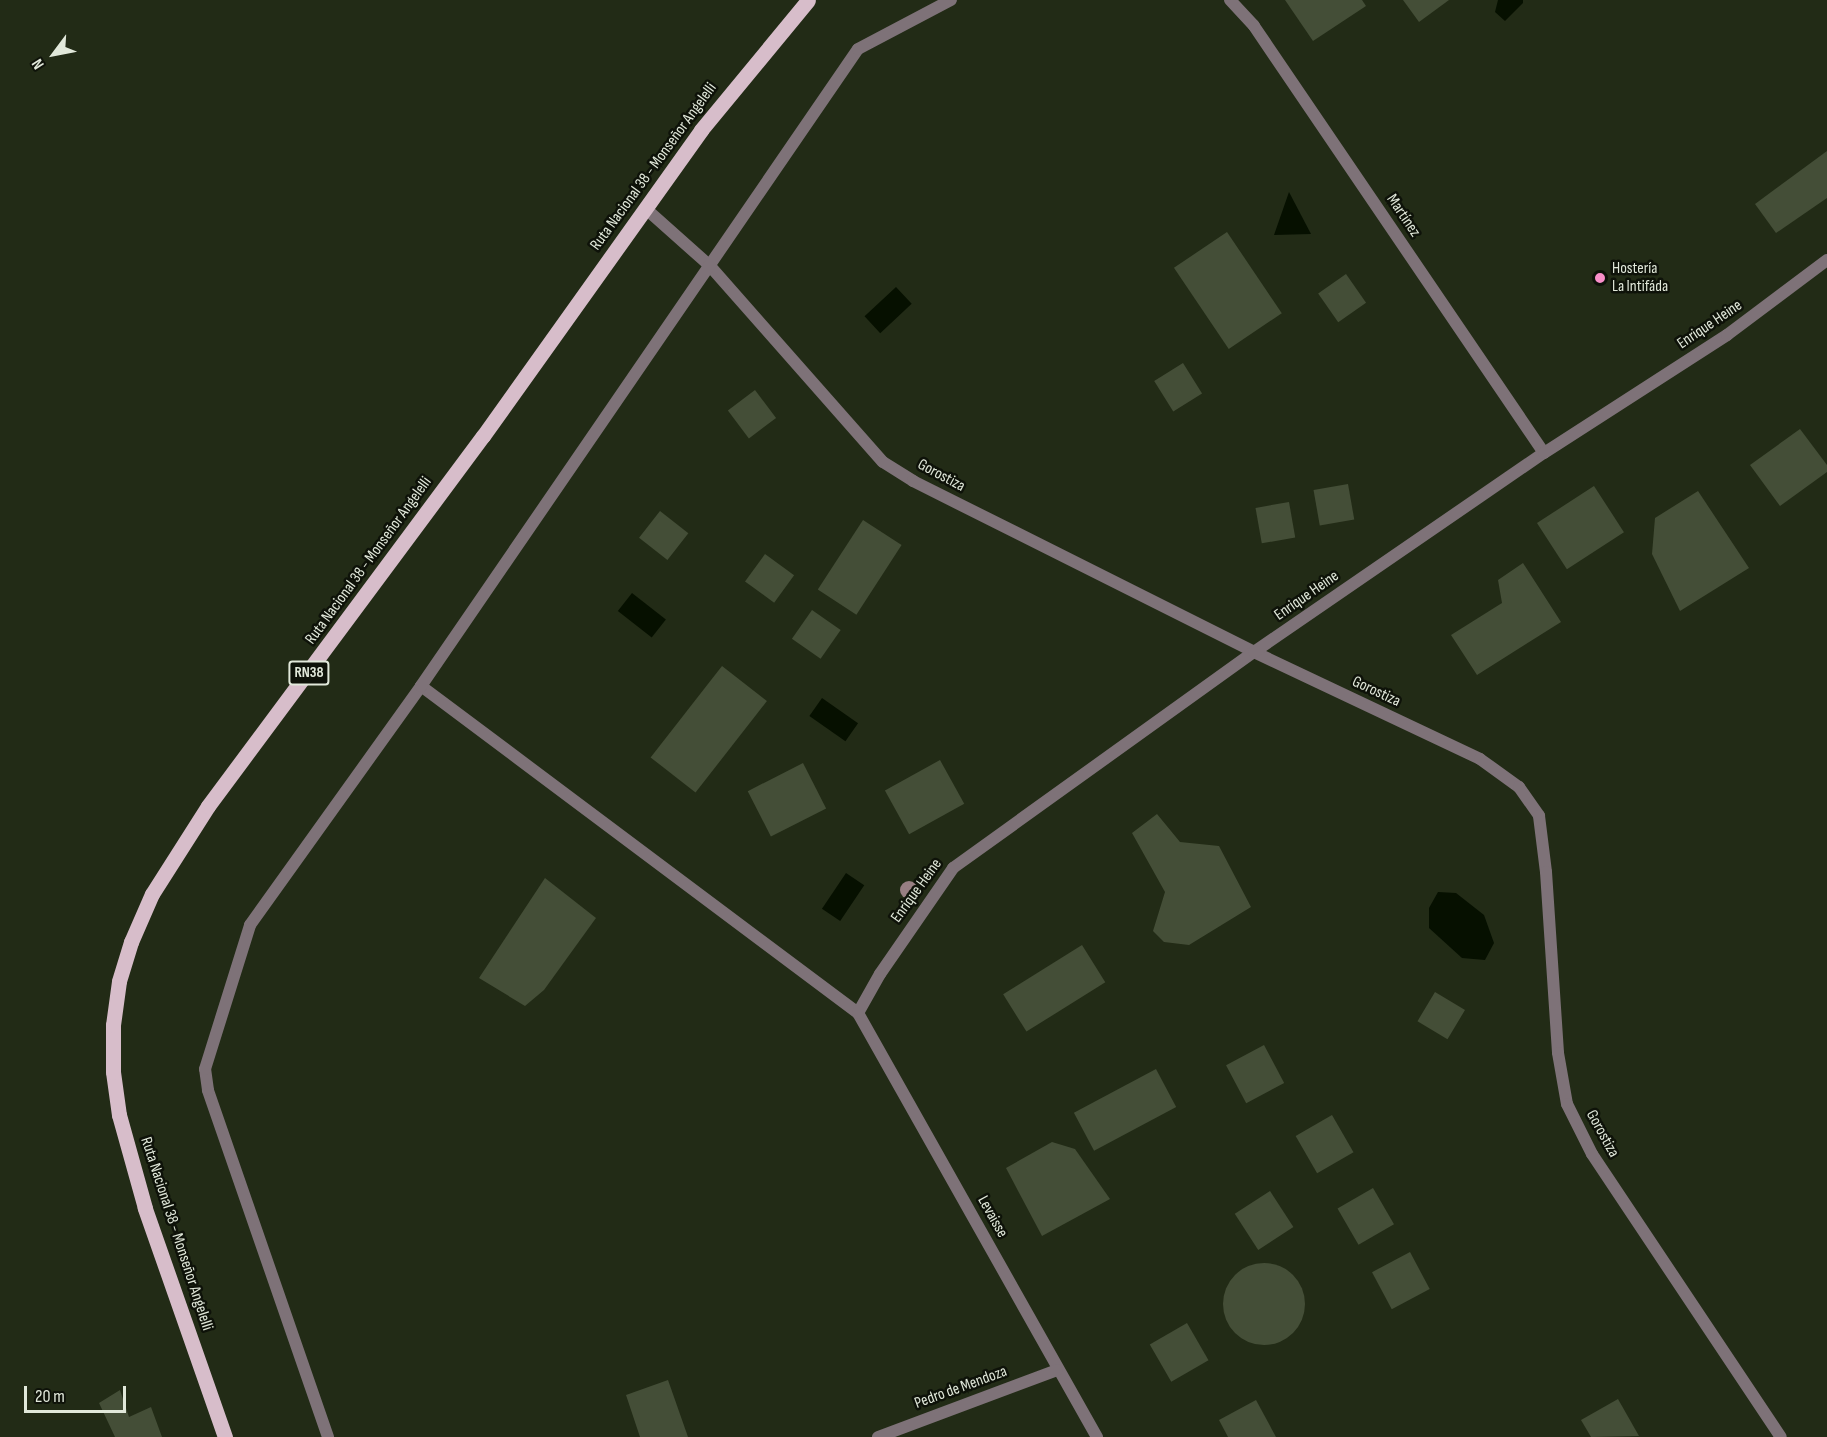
<!DOCTYPE html>
<meta charset="utf-8">
<style>
body{margin:0}
#map{position:relative;width:1827px;height:1437px;overflow:hidden;background:#222b16;font-family:"Sofia Sans Condensed",sans-serif}
div>[style]{position:absolute}
[style*='--x']{left:calc(var(--x)*1px);top:calc(var(--y)*1px);width:calc(var(--w)*1px);rotate:calc(var(--a)*1deg)}
.water>*{inset:0;background:#061000;transform-origin:0 0}
.building>*{inset:0;background:#444e37;transform-origin:0 0}
.round{border-radius:50%}
.minor>*{height:12px;margin:-6px;padding:0 6px;transform-origin:6px;border-radius:6px;background:#7e7278}
.primary>*{height:15px;margin:-7.5px;padding:0 7.5px;transform-origin:7.5px;border-radius:7.5px;background:#d7bdca}
.trees>*{width:18px;height:18px;margin:-9px;border-radius:50%;background:#987f83}
.dots>*{width:16px;height:16px;translate:-50% -50%;box-sizing:border-box;border:3px solid #0e1209;border-radius:50%}
span{translate:-50% -50%;white-space:nowrap;text-align:center;line-height:1.15;-webkit-text-stroke:5px #0e1209;paint-order:stroke}
.shield-label span{padding:2px 4px;background:#0e1209;border:2px solid;border-radius:4px;-webkit-text-stroke-width:0}
.shield-label{font-size:15px;color:#e1e8da;font-weight:700}
.street-label{font-size:16px;color:#e1e8da}
.poi-label{font-size:16px;color:#e1e8da}
.left{translate:0 -50%;text-align:left}
.north{position:absolute;left:24px;top:24px;width:60px;height:60px;-webkit-text-stroke:4px #0e1209;paint-order:stroke;rotate:238deg;font-size:16px;font-weight:700;line-height:24px;text-align:center;color:#e1e8da}
.north::after{content:'';display:block;margin:auto;width:21px;height:27px;background:#e1e8da;clip-path:polygon(50% 0,100% 100%,50% 72%,0 100%)}
.scale{position:absolute;left:24px;top:1386px;width:102px;height:27px;box-sizing:border-box;border:3px solid #e1e8da;border-top:0;padding-left:8px;font-size:18px;line-height:21px;white-space:nowrap;color:#e1e8da;-webkit-text-stroke:4px #0e1209;paint-order:stroke}
</style>
<div id="map">
<div class="water">
<div style="clip-path:polygon(1498px 0,1523px 0,1523px 3px,1505px 21px,1495px 12px)"></div>
<div style="clip-path:polygon(1289px 192px,1311px 234px,1274px 235px)"></div>
<div style="left:896px;top:287px;width:23px;height:43px;rotate:47deg"></div>
<div style="left:632px;top:593px;width:43px;height:23px;rotate:38deg"></div>
<div style="left:822px;top:698px;width:44px;height:22px;rotate:35deg"></div>
<div style="left:846px;top:873px;width:22px;height:43px;rotate:34deg"></div>
<div style="clip-path:polygon(1438px 892px,1456px 893px,1484px 915px,1494px 943px,1485px 960px,1462px 958px,1429px 928px,1429px 908px)"></div>
</div>
<div class="building">
<div style="clip-path:polygon(1285px 0,1362px 0,1366px 6px,1313px 41px)"></div>
<div style="clip-path:polygon(1403px 0,1449px 0,1419px 22px)"></div>
<div style="clip-path:polygon(1827px 151px,1827px 198px,1776px 233px,1755px 204px)"></div>
<div style="left:1227px;top:232px;width:98px;height:64px;rotate:56deg"></div>
<div style="left:1346px;top:274px;width:35px;height:34px;rotate:55deg"></div>
<div style="left:1183px;top:363px;width:36px;height:34px;rotate:58deg"></div>
<div style="left:755px;top:390px;width:35px;height:34px;rotate:53deg"></div>
<div style="clip-path:polygon(1800px 429px,1827px 465px,1827px 472px,1780px 506px,1750px 465px)"></div>
<div style="left:1348px;top:484px;width:36px;height:35px;rotate:80deg"></div>
<div style="left:1594px;top:486px;width:55px;height:68px;rotate:57deg"></div>
<div style="clip-path:polygon(1698px 491px,1749px 568px,1680px 611px,1652px 554px,1655px 518px)"></div>
<div style="left:1289px;top:502px;width:36px;height:34px;rotate:80deg"></div>
<div style="left:660px;top:511px;width:36px;height:34px;rotate:38deg"></div>
<div style="left:863px;top:520px;width:46px;height:83px;rotate:33deg"></div>
<div style="left:765px;top:554px;width:36px;height:34px;rotate:36deg"></div>
<div style="clip-path:polygon(1523px 563px,1561px 622px,1477px 675px,1451px 635px,1502px 603px,1498px 580px)"></div>
<div style="left:812px;top:610px;width:35px;height:35px;rotate:35deg"></div>
<div style="left:722px;top:666px;width:57px;height:116px;rotate:38deg"></div>
<div style="left:940px;top:760px;width:50px;height:63px;rotate:61deg"></div>
<div style="left:803px;top:763px;width:51px;height:62px;rotate:63deg"></div>
<div style="clip-path:polygon(1157px 814px,1180px 842px,1219px 846px,1251px 907px,1189px 945px,1164px 942px,1153px 931px,1165px 892px,1132px 833px)"></div>
<div style="clip-path:polygon(545px 878px,596px 918px,544px 990px,525px 1006px,479px 978px)"></div>
<div style="left:1082px;top:945px;width:44px;height:93px;rotate:58deg"></div>
<div style="left:1435px;top:992px;width:35px;height:34px;rotate:31deg"></div>
<div style="left:1264px;top:1045px;width:43px;height:43px;rotate:62deg"></div>
<div style="left:1156px;top:1069px;width:43px;height:93px;rotate:62deg"></div>
<div style="left:1332px;top:1115px;width:43px;height:42px;rotate:60deg"></div>
<div style="clip-path:polygon(1052px 1142px,1075px 1149px,1110px 1199px,1042px 1236px,1006px 1168px)"></div>
<div style="left:1373px;top:1188px;width:42px;height:41px;rotate:60deg"></div>
<div style="left:1270px;top:1191px;width:43px;height:42px;rotate:57deg"></div>
<div style="left:1410px;top:1252px;width:42px;height:43px;rotate:62deg"></div>
<div class="round" style="left:1223px;top:1263px;width:82px;height:82px"></div>
<div style="left:1187px;top:1323px;width:43px;height:43px;rotate:60deg"></div>
<div style="clip-path:polygon(668px 1380px,688px 1437px,640px 1437px,626px 1395px)"></div>
<div style="clip-path:polygon(120px 1390px,129px 1417px,151px 1407px,162px 1437px,115px 1437px,99px 1403px)"></div>
<div style="clip-path:polygon(1618px 1399px,1639px 1436px,1591px 1437px,1581px 1420px)"></div>
<div style="clip-path:polygon(1256px 1400px,1276px 1437px,1228px 1437px,1219px 1420px)"></div>
</div>
<div class="minor">
<div style="--x:1230;--y:0;--w:35;--a:47"></div>
<div style="--x:1254;--y:26;--w:516;--a:55.82"></div>
<div style="--x:645;--y:208;--w:87;--a:41.7"></div>
<div style="--x:710;--y:266;--w:261;--a:48.6"></div>
<div style="--x:883;--y:462;--w:36;--a:32"></div>
<div style="--x:913;--y:481;--w:381;--a:26.6"></div>
<div style="--x:1254;--y:652;--w:250;--a:25.3"></div>
<div style="--x:1480;--y:759;--w:48;--a:35.7"></div>
<div style="--x:1519;--y:787;--w:35;--a:55"></div>
<div style="--x:1539;--y:816;--w:56;--a:82.9"></div>
<div style="--x:1546;--y:872;--w:181;--a:86.2"></div>
<div style="--x:1558;--y:1053;--w:52;--a:80"></div>
<div style="--x:1567;--y:1104;--w:56;--a:63.4"></div>
<div style="--x:1592;--y:1154;--w:340;--a:56.3"></div>
<div style="--x:421;--y:686;--w:546;--a:36.81"></div>
<div style="--x:858;--y:1013;--w:487;--a:60.6"></div>
<div style="--x:858;--y:1013;--w:45;--a:-60.6"></div>
<div style="--x:880;--y:974;--w:129;--a:-55.4"></div>
<div style="--x:953;--y:868;--w:370;--a:-35.7"></div>
<div style="--x:1254;--y:652;--w:352;--a:-34.5"></div>
<div style="--x:1544;--y:453;--w:218;--a:-32.8"></div>
<div style="--x:1727;--y:335;--w:125;--a:-36.9"></div>
<div style="--x:328;--y:1437;--w:367;--a:-109.1"></div>
<div style="--x:208;--y:1090;--w:21;--a:-98"></div>
<div style="--x:205;--y:1069;--w:151;--a:-72.6"></div>
<div style="--x:250;--y:925;--w:294;--a:-54.4"></div>
<div style="--x:421;--y:686;--w:772;--a:-55.55"></div>
<div style="--x:858;--y:49;--w:105;--a:-27.8"></div>
<div style="--x:878;--y:1437;--w:191;--a:-20.5"></div>
</div>
<div class="primary">
<div style="--x:225;--y:1437;--w:243;--a:-109.3"></div>
<div style="--x:145;--y:1208;--w:97;--a:-105.6"></div>
<div style="--x:119;--y:1115;--w:43;--a:-97.9"></div>
<div style="--x:113;--y:1072;--w:47;--a:-90"></div>
<div style="--x:113;--y:1025;--w:44;--a:-82.2"></div>
<div style="--x:119;--y:981;--w:41;--a:-72.9"></div>
<div style="--x:131;--y:942;--w:52;--a:-66.4"></div>
<div style="--x:152;--y:894;--w:104;--a:-57.5"></div>
<div style="--x:208;--y:806;--w:461;--a:-53.4"></div>
<div style="--x:483;--y:436;--w:376;--a:-54.5"></div>
<div style="--x:701;--y:130;--w:168;--a:-50.5"></div>
</div>
<div class="trees">
<div style="left:909px;top:890px"></div>
</div>
<div class="dots">
<div style="left:1600px;top:278px;background:#f98fc9"></div>
</div>
<div class="shield-label">
<span style="left:309px;top:673px">RN38</span>
</div>
<div class="street-label">
<span style="left:654px;top:167px;rotate:-54deg">Ruta Nacional 38 - Monseñor Angelelli</span>
<span style="left:1403px;top:216px;rotate:56deg">Martínez</span>
<span style="left:1710px;top:325px;rotate:-34deg">Enrique Heine</span>
<span style="left:941px;top:476px;rotate:28deg">Gorostiza</span>
<span style="left:369px;top:561px;rotate:-54deg">Ruta Nacional 38 - Monseñor Angelelli</span>
<span style="left:1307px;top:596px;rotate:-35deg">Enrique Heine</span>
<span style="left:1376px;top:692px;rotate:25deg">Gorostiza</span>
<span style="left:917px;top:891px;rotate:-54deg">Enrique Heine</span>
<span style="left:1602px;top:1134px;rotate:61deg">Gorostiza</span>
<span style="left:992px;top:1217px;rotate:61deg">Levaisse</span>
<span style="left:176px;top:1234px;rotate:72deg">Ruta Nacional 38 - Monseñor Angelelli</span>
<span style="left:961px;top:1388px;rotate:-20deg">Pedro de Mendoza</span>
</div>
<div class="poi-label">
<span class="left" style="left:1612px;top:278px">Hostería<br>La Intifáda</span>
</div>
<div class="north">N</div>
<div class="scale">20 m</div>
</div>
